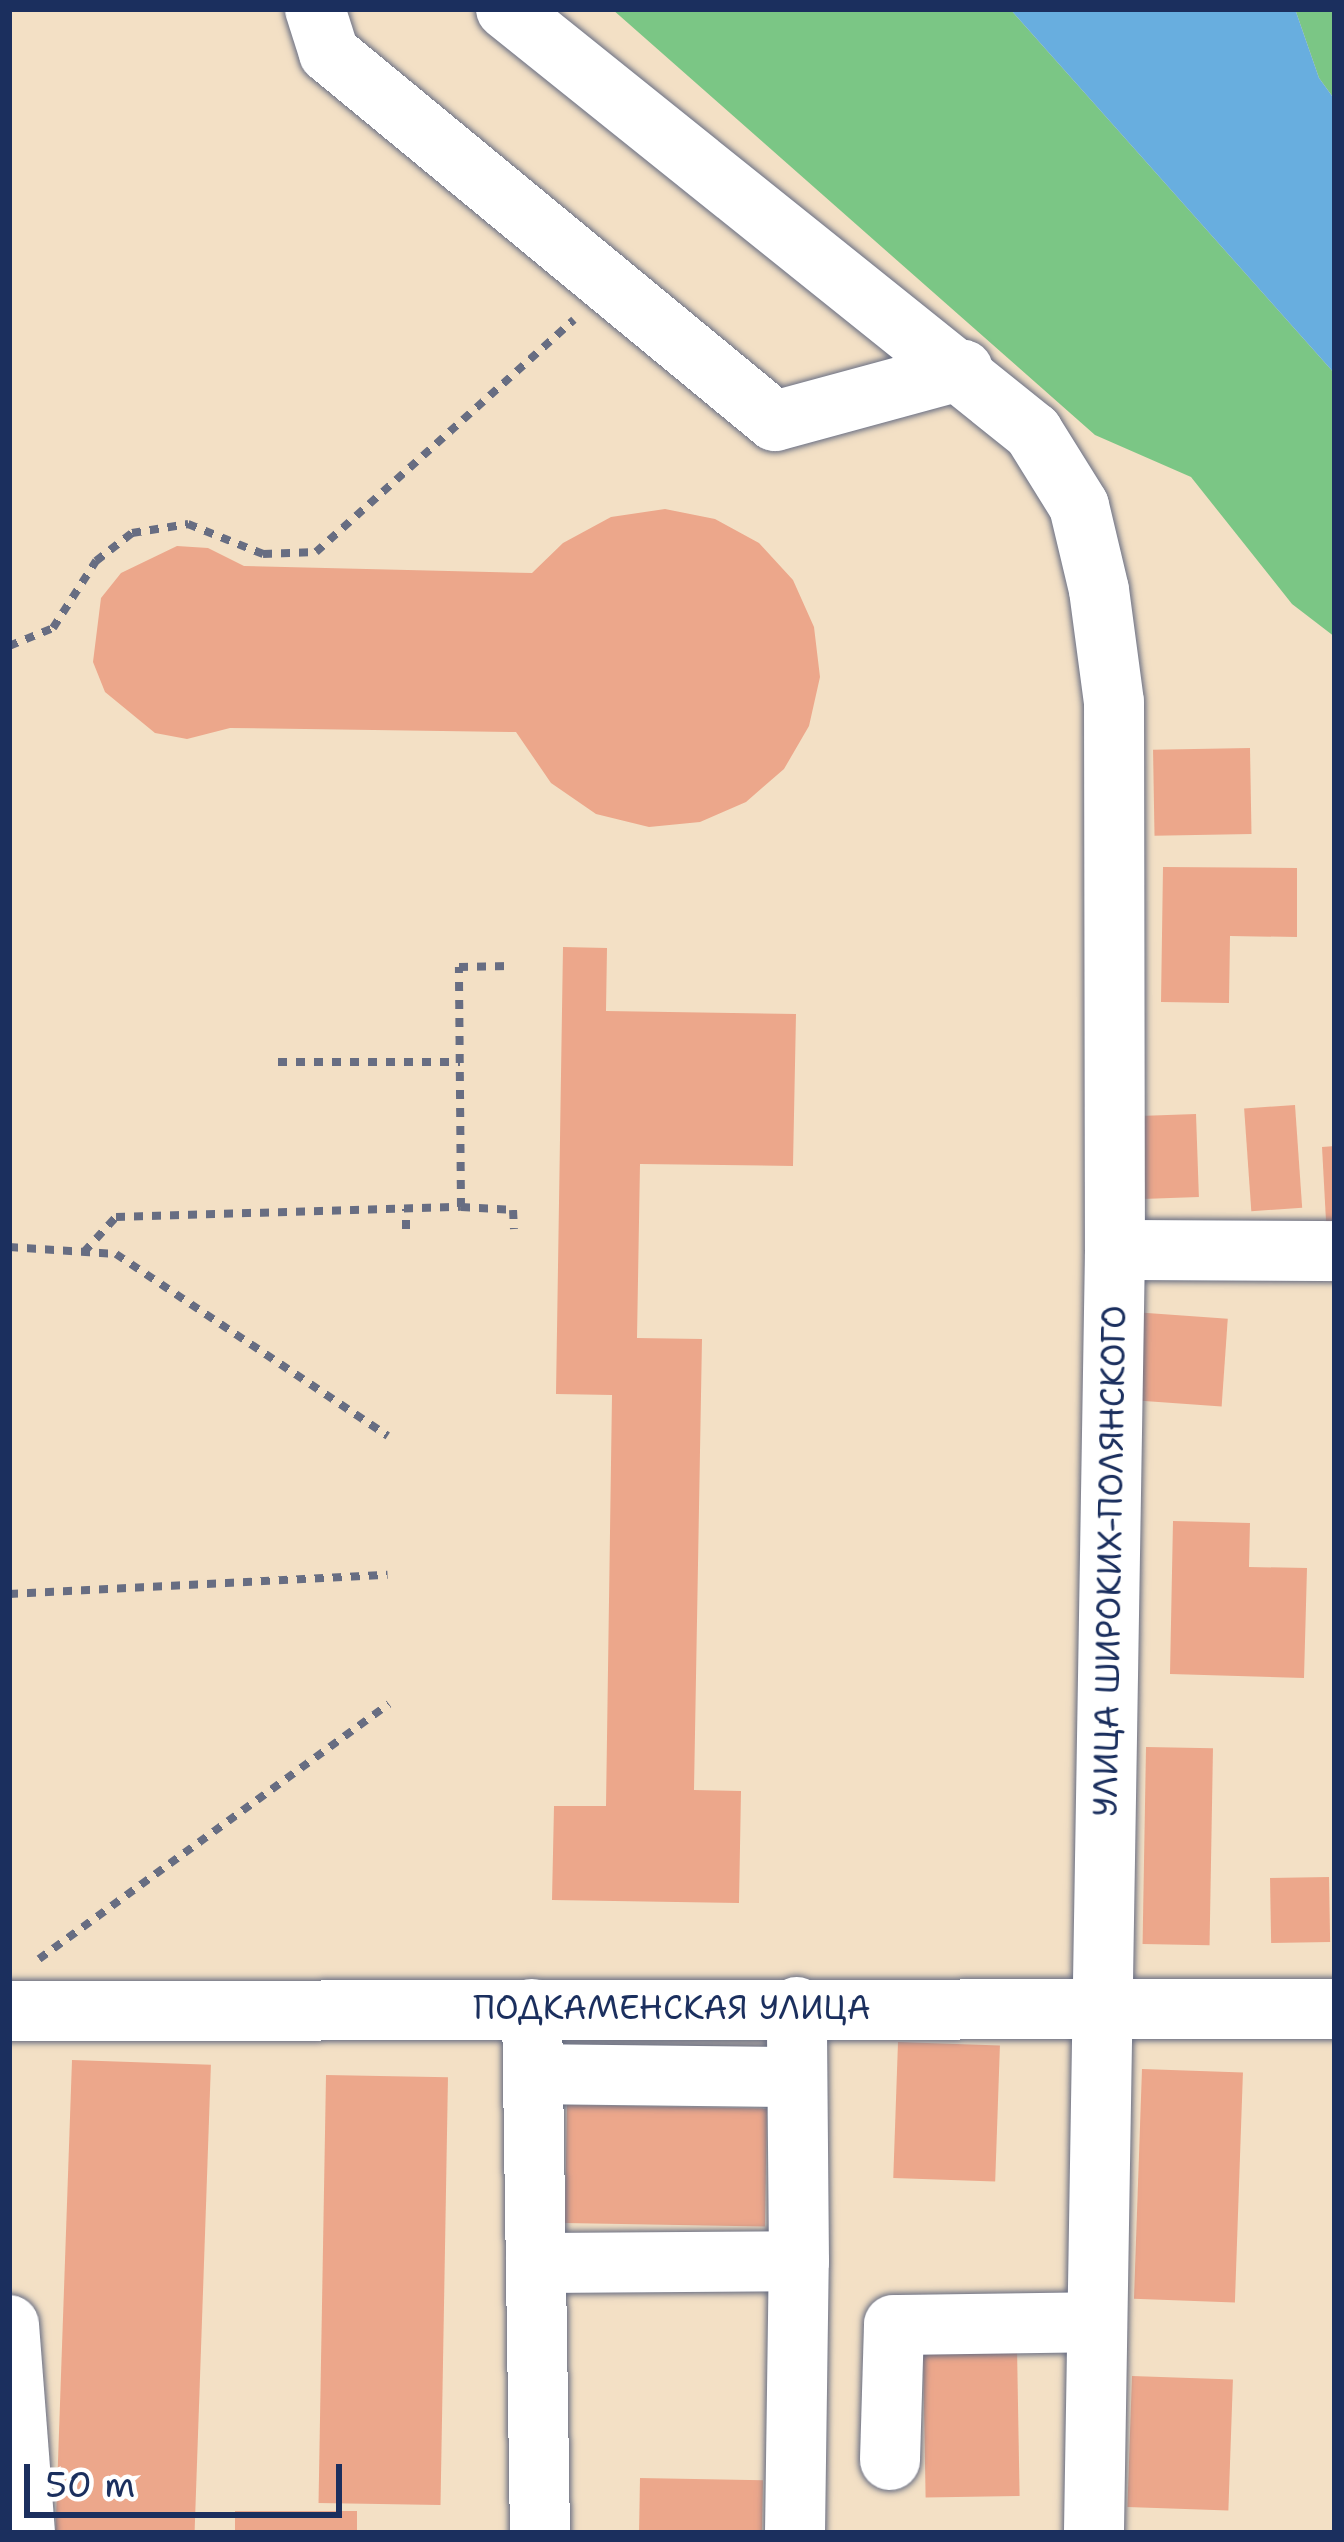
<!DOCTYPE html>
<meta charset="utf-8">
<style>
body{margin:0}
#map{position:relative;width:1344px;height:2542px;overflow:hidden;background:#f3e0c5;font-family:"Shantell Sans",sans-serif}
div>[style]{position:absolute}
[style*='--x']{left:calc(var(--x)*1px);top:calc(var(--y)*1px);width:calc(var(--w)*1px);rotate:calc(var(--a)*1deg)}
.green>*{inset:0;background:#7bc685}
.water>*{inset:0;background:#68aedf}
.building>*{inset:0;background:#eca78b;transform-origin:0 0}
.path>*{height:8px;margin-top:-4px;transform-origin:0;background:repeating-linear-gradient(90deg,#676d82 0 9px,transparent 0 18px)}
.roads{filter:drop-shadow(0 0 3px #676d82) drop-shadow(0 0 3px #676d82)}
.minor>*{height:60px;margin:-30px;padding:0 30px;transform-origin:30px;border-radius:30px;background:#fff}
span{translate:-50% -50%;white-space:nowrap;text-align:center;line-height:1.15;-webkit-text-stroke:10px #fff;paint-order:stroke}
.street-label{font-size:33px;color:#1b2f5e}
.frame{position:absolute;inset:0;border:12px solid #1b2f5e;pointer-events:none}
.scale{position:absolute;left:24px;top:2464px;width:318px;height:54px;box-sizing:border-box;border:6px solid #1b2f5e;border-top:0;padding-left:15px;font-size:36px;line-height:42px;white-space:nowrap;color:#1b2f5e;-webkit-text-stroke:9px #fff;paint-order:stroke}
</style>
<div id="map">
<div class="green">
<div style="clip-path:polygon(612px 9px,1010px 9px,1335px 374px,1335px 637px,1292px 604px,1191px 477px,1095px 435px)"></div>
<div style="clip-path:polygon(1295px 9px,1335px 9px,1335px 100px,1319px 78px)"></div>
</div>
<div class="water">
<div style="clip-path:polygon(1010px 9px,1295px 9px,1319px 78px,1335px 100px,1335px 374px)"></div>
</div>
<div class="building">
<div style="clip-path:polygon(665px 509px,715px 519px,759px 543px,793px 580px,814px 627px,820px 677px,809px 726px,784px 769px,746px 802px,700px 822px,649px 827px,596px 814px,551px 783px,516px 732px,230px 728px,187px 739px,155px 733px,105px 692px,93px 662px,101px 598px,121px 573px,177px 546px,208px 548px,244px 566px,532px 573px,563px 543px,611px 517px)"></div>
<div style="left:1250px;top:748px;width:86px;height:97px;rotate:89deg"></div>
<div style="clip-path:polygon(1163px 867px,1297px 868px,1297px 937px,1230px 936px,1229px 1003px,1161px 1002px)"></div>
<div style="clip-path:polygon(563px 947px,607px 948px,606px 1011px,796px 1014px,793px 1166px,640px 1164px,637px 1338px,702px 1339px,694px 1790px,741px 1791px,739px 1903px,552px 1900px,554px 1806px,606px 1806px,612px 1395px,556px 1394px)"></div>
<div style="left:1295px;top:1105px;width:103px;height:51px;rotate:86deg"></div>
<div style="left:1196px;top:1114px;width:83px;height:71px;rotate:88deg"></div>
<div style="clip-path:polygon(1335px 1146px,1335px 1221px,1326px 1221px,1322px 1147px)"></div>
<div style="left:1133px;top:1312px;width:95px;height:88px;rotate:4deg"></div>
<div style="clip-path:polygon(1173px 1521px,1250px 1523px,1249px 1567px,1307px 1568px,1304px 1678px,1170px 1674px)"></div>
<div style="left:1146px;top:1747px;width:67px;height:197px;rotate:1deg"></div>
<div style="left:1329px;top:1877px;width:65px;height:59px;rotate:89deg"></div>
<div style="left:898px;top:2042px;width:102px;height:136px;rotate:2deg"></div>
<div style="left:72px;top:2060px;width:139px;height:473px;rotate:2deg"></div>
<div style="left:1142px;top:2069px;width:101px;height:230px;rotate:2deg"></div>
<div style="left:326px;top:2075px;width:122px;height:428px;rotate:1deg"></div>
<div style="left:567px;top:2105px;width:200px;height:118px;rotate:1deg"></div>
<div style="left:1017px;top:2347px;width:149px;height:94px;rotate:89deg"></div>
<div style="left:1132px;top:2376px;width:101px;height:131px;rotate:2deg"></div>
<div style="left:640px;top:2478px;width:123px;height:55px;rotate:1deg"></div>
<div style="left:235px;top:2511px;width:122px;height:22px"></div>
</div>
<div class="path">
<div style="--x:9;--y:646;--w:48;--a:-22.2"></div>
<div style="--x:53;--y:628;--w:80;--a:-57.3"></div>
<div style="--x:96;--y:561;--w:46;--a:-37.9"></div>
<div style="--x:132;--y:533;--w:57;--a:-9.1"></div>
<div style="--x:188;--y:524;--w:81;--a:21.8"></div>
<div style="--x:263;--y:554;--w:53;--a:-2.2"></div>
<div style="--x:316;--y:552;--w:347;--a:-42"></div>
<div style="--x:278;--y:1062;--w:182;--a:0"></div>
<div style="--x:461;--y:1207;--w:52;--a:3.3"></div>
<div style="--x:513;--y:1210;--w:19;--a:87"></div>
<div style="--x:406;--y:1229;--w:20;--a:-90"></div>
<div style="--x:9;--y:1247;--w:107;--a:3.7"></div>
<div style="--x:116;--y:1254;--w:327;--a:33.8"></div>
<div style="--x:84;--y:1252;--w:47;--a:-47.6"></div>
<div style="--x:116;--y:1217;--w:345;--a:-1.7"></div>
<div style="--x:461;--y:1207;--w:240;--a:-90.5"></div>
<div style="--x:459;--y:967;--w:52;--a:-1.1"></div>
<div style="--x:9;--y:1594;--w:379;--a:-2.9"></div>
<div style="--x:39;--y:1959;--w:433;--a:-36.1"></div>
</div>
<div class="roads">
<div class="minor">
<div style="--x:315;--y:9;--w:46;--a:72.3"></div>
<div style="--x:329;--y:53;--w:578;--a:39.53"></div>
<div style="--x:775;--y:421;--w:195;--a:-15.2"></div>
<div style="--x:506;--y:9;--w:676;--a:38.75"></div>
<div style="--x:1033;--y:432;--w:87;--a:58.1"></div>
<div style="--x:1079;--y:506;--w:86;--a:76.6"></div>
<div style="--x:1099;--y:590;--w:113;--a:82.4"></div>
<div style="--x:1114;--y:702;--w:548;--a:89.9"></div>
<div style="--x:1115;--y:1250;--w:1283;--a:90.94"></div>
<div style="--x:1115;--y:1250;--w:220;--a:0.3"></div>
<div style="--x:532;--y:2009;--w:524;--a:89.13"></div>
<div style="--x:9;--y:2011;--w:1326;--a:-0.09"></div>
<div style="--x:534;--y:2074;--w:263;--a:0.7"></div>
<div style="--x:536;--y:2263;--w:263;--a:-0.4"></div>
<div style="--x:799;--y:2261;--w:254;--a:-90.5"></div>
<div style="--x:9;--y:2325;--w:209;--a:85.6"></div>
<div style="--x:890;--y:2460;--w:135;--a:-88.3"></div>
<div style="--x:894;--y:2325;--w:203;--a:-0.8"></div>
<div style="--x:795;--y:2533;--w:272;--a:-89.2"></div>
</div>
</div>
<div class="street-label">
<span style="left:1110px;top:1561px;rotate:-89deg">УЛИЦА ШИРОКИХ-ПОЛЯНСКОГО</span>
<span style="left:672px;top:2008px">ПОДКАМЕНСКАЯ УЛИЦА</span>
</div>
<div class="frame"></div>
<div class="scale">50 m</div>
</div>
